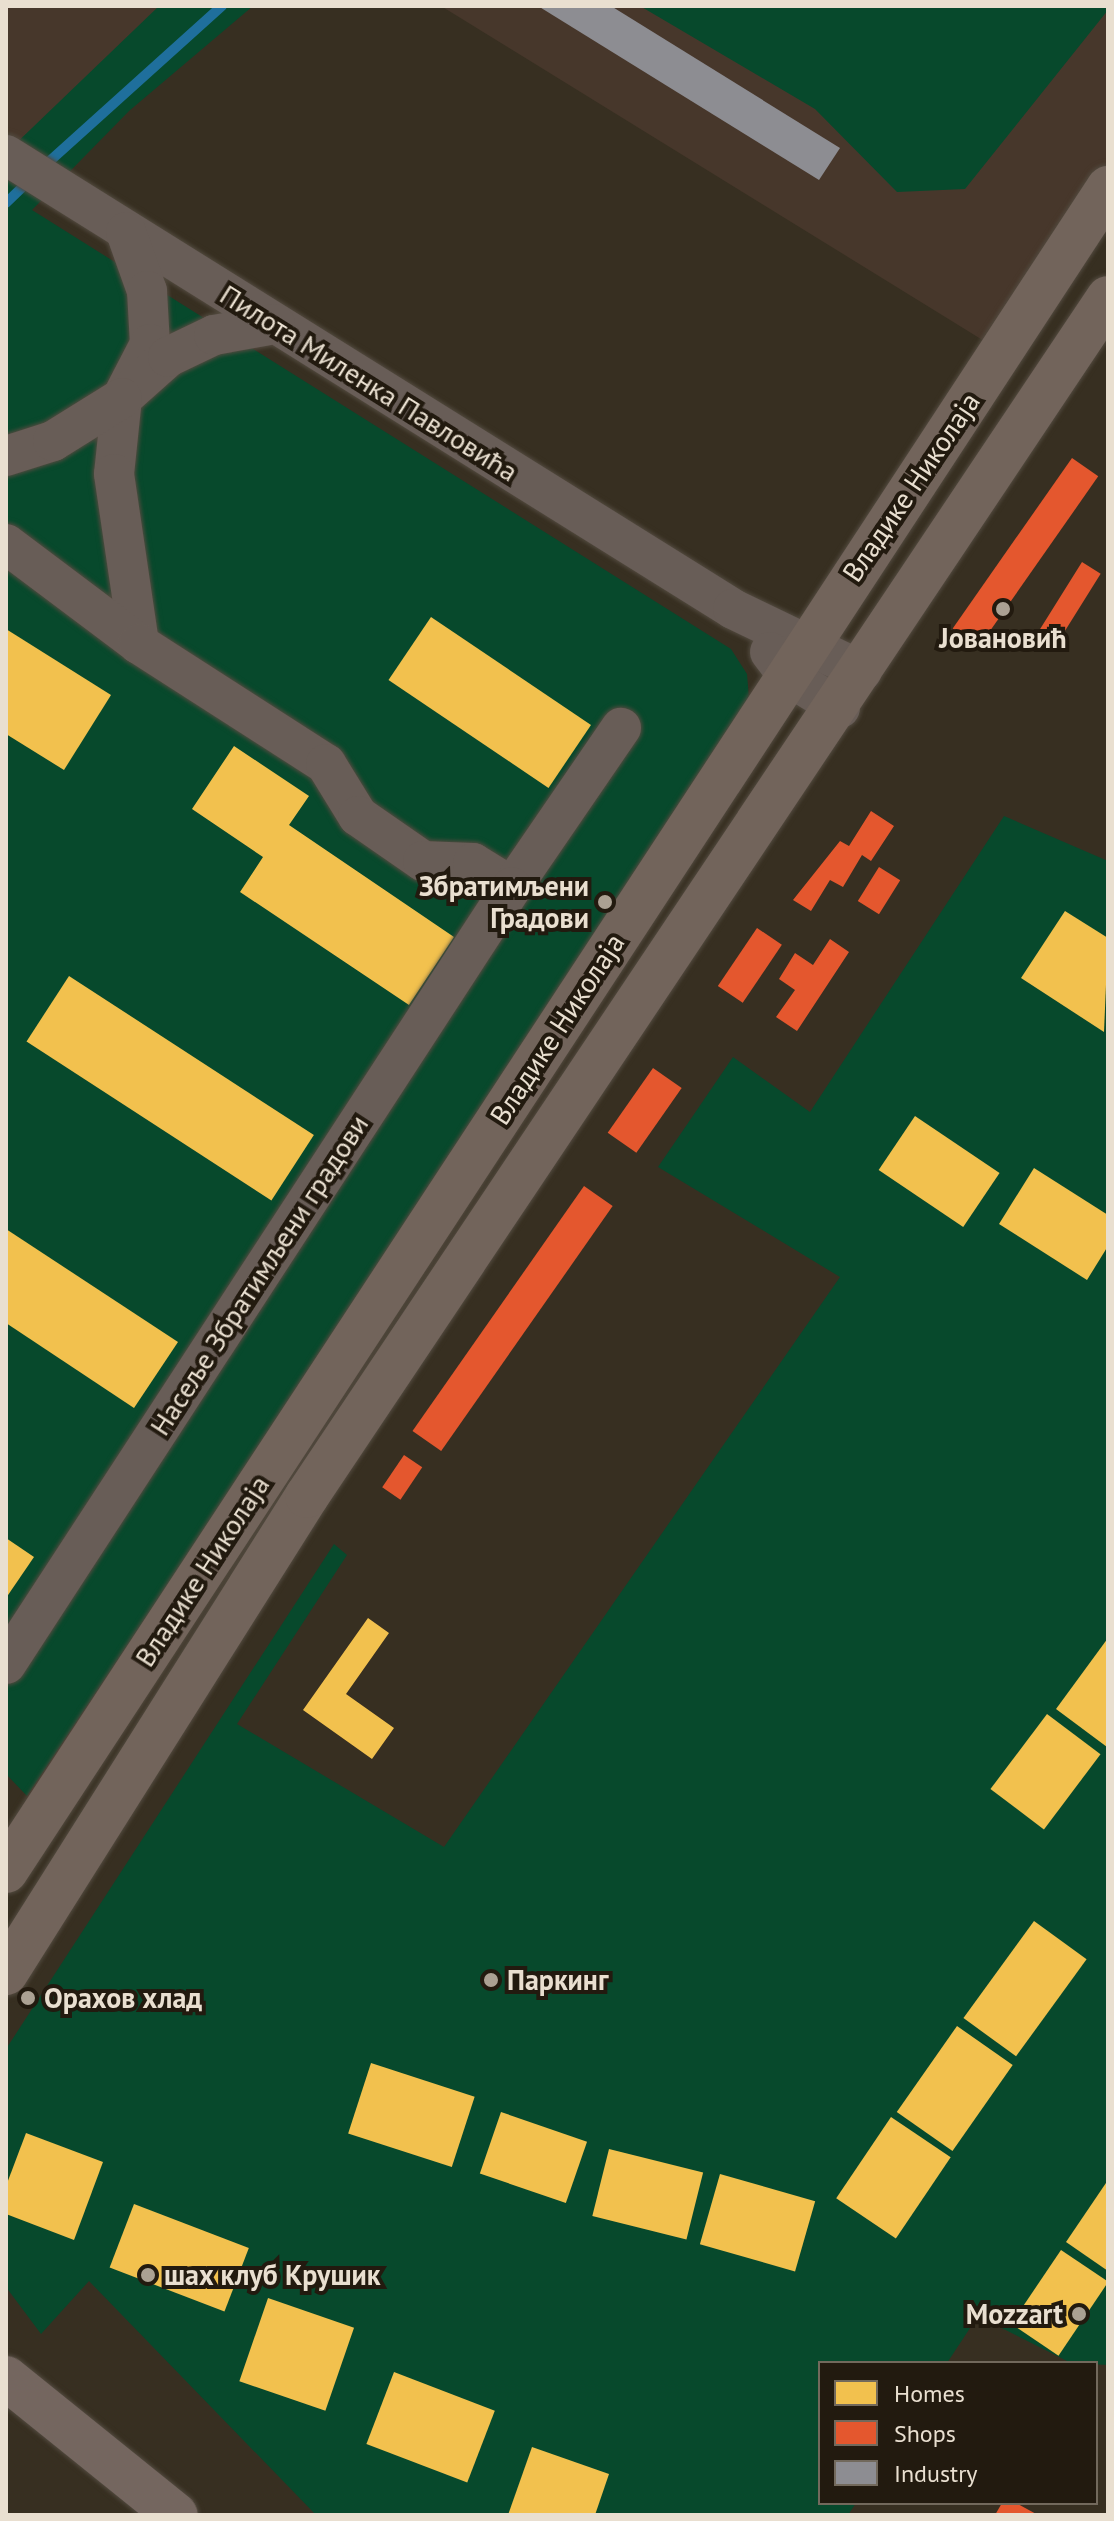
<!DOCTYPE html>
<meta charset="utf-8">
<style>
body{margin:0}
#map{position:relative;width:1114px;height:2521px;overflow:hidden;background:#372f21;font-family:"PT Sans",sans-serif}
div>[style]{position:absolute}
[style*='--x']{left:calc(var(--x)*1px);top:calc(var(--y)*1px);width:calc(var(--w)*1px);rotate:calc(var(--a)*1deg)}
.industrial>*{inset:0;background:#47372b}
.green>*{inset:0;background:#07492c}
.homes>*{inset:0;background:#f2c14e;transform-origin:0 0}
.shops>*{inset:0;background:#e4572e;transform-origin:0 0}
.industry>*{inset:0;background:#8d8d92}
.stream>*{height:10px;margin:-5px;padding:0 5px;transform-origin:5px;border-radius:5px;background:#1f6f9c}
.roads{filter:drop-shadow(0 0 2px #524a3f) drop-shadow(0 0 2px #524a3f)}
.street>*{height:40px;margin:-20px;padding:0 20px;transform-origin:20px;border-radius:20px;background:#685d57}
.secondary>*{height:44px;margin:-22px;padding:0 22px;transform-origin:22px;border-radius:22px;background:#74665f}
.primary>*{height:44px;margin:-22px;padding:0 22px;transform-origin:22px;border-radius:22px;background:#72645b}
.dots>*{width:22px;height:22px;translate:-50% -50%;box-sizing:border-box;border:4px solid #221a0f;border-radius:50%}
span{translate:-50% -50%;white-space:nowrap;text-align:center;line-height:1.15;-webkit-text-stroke:8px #221a0f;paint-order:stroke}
.street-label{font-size:28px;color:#e9dfd0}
.poi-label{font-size:28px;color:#e9dfd0;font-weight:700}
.right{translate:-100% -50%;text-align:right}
.left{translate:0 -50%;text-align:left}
.frame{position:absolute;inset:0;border:8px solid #e9dfd0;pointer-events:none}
.legend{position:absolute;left:818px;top:2361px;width:280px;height:144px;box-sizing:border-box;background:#221a0f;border:2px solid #72695c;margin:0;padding:10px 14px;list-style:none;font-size:24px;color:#e9dfd0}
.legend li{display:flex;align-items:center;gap:16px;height:40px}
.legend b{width:40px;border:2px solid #72695c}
</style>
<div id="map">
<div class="industrial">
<div style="clip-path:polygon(6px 6px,222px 6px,6px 156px)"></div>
<div style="clip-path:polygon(441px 6px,1108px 6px,1108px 188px,1002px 352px)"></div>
</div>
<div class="green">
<div style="clip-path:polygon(159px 6px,253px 6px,129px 111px,32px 210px,731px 649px,747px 674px,750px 710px,27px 1796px,6px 1774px,6px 153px)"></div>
<div style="clip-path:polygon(640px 6px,1108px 6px,1108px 10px,965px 189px,897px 192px,815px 109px)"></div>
<div style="clip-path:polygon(1004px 816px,1108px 861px,1108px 2365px,1071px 2363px,978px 2316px,947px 2363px,820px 2363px,820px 2503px,856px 2503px,848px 2515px,316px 2515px,89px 2281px,41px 2334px,6px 2287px,6px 2049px,334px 1544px,347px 1555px,237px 1724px,444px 1847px,840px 1277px,658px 1167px,733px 1057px,810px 1112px)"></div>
</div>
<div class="homes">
<div style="left:431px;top:617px;width:193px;height:76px;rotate:34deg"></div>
<div style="clip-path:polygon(6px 629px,111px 695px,64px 770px,6px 734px)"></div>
<div style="clip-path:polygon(234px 746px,309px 796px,289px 825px,454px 937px,409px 1005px,240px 892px,263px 857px,192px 809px)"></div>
<div style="clip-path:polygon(1065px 911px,1108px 938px,1104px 1032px,1021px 978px)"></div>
<div style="left:69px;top:976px;width:292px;height:78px;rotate:33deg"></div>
<div style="left:915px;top:1116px;width:102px;height:65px;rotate:34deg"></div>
<div style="clip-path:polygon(1034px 1168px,1108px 1215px,1108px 1246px,1087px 1280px,999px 1224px)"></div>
<div style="clip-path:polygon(6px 1229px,178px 1342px,134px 1408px,6px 1323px)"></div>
<div style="clip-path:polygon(6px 1538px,34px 1557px,6px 1598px)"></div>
<div style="clip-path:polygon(368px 1618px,389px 1633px,346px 1694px,394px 1728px,372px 1759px,303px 1710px)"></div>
<div style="clip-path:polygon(1108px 1638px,1108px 1745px,1107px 1747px,1056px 1709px)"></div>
<div style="left:1047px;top:1714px;width:67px;height:94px;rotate:37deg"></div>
<div style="left:1034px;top:1921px;width:65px;height:120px;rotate:36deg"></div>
<div style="left:957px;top:2026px;width:68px;height:105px;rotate:35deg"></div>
<div style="left:371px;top:2063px;width:109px;height:74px;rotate:18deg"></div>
<div style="left:501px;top:2112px;width:91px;height:65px;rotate:19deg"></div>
<div style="left:891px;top:2117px;width:72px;height:98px;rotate:34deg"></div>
<div style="clip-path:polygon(26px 2133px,103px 2162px,74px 2240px,6px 2214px,6px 2186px)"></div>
<div style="left:609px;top:2149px;width:97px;height:69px;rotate:14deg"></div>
<div style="left:720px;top:2174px;width:99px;height:73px;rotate:16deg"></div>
<div style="clip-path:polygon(1108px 2180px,1108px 2271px,1066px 2242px)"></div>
<div style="left:134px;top:2204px;width:123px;height:68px;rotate:21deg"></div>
<div style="left:1061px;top:2250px;width:57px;height:89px;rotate:34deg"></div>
<div style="left:268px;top:2298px;width:91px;height:88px;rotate:19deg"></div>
<div style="left:394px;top:2372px;width:108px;height:77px;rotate:21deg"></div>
<div style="clip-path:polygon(532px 2447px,609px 2474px,595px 2515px,508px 2515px)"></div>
</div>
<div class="shops">
<div style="left:1072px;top:458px;width:32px;height:208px;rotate:35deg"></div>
<div style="left:1082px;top:562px;width:22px;height:89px;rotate:32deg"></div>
<div style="clip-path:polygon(871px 811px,894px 826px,871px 861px,862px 855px,843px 887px,830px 880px,811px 911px,793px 900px,840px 841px,849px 846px)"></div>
<div style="left:879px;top:867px;width:25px;height:40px;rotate:32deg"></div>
<div style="left:757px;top:928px;width:30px;height:70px;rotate:34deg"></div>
<div style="clip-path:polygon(830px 939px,849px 952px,797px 1031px,776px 1017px,795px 990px,779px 979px,795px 953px,813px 965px)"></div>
<div style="left:653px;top:1068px;width:35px;height:79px;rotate:35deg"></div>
<div style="left:584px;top:1186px;width:35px;height:299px;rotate:35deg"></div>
<div style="left:404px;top:1455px;width:22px;height:39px;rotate:34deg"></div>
<div style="clip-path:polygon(1002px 2503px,1016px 2503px,1038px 2515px,995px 2515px)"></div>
</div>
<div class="industry">
<div style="clip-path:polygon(538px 6px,611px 6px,840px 148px,819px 180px)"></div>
</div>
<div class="stream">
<div style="--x:42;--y:168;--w:242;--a:-42"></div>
<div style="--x:6;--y:203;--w:35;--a:-44"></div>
</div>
<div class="roads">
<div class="street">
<div style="--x:6;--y:155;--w:857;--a:31.98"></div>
<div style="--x:733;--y:609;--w:143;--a:25.7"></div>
<div style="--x:126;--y:232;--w:63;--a:70.4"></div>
<div style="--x:147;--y:291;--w:53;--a:86.8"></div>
<div style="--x:150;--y:344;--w:61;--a:117.4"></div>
<div style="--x:122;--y:398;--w:62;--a:-41.7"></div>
<div style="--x:168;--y:357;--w:51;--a:-25.6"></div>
<div style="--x:214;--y:335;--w:62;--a:-10.2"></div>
<div style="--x:122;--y:398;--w:76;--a:96"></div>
<div style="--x:114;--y:474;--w:172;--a:81.6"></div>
<div style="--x:6;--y:456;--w:49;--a:-17.7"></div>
<div style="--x:53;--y:441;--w:81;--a:-31.9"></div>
<div style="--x:6;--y:544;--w:166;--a:36.9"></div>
<div style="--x:139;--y:644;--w:222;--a:32.7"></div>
<div style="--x:326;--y:764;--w:61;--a:58.4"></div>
<div style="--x:358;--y:816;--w:79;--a:34.7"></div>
<div style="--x:423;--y:861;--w:50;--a:2.3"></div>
<div style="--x:473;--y:863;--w:46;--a:31.6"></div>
<div style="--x:512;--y:887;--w:193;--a:-55.6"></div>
<div style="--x:770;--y:652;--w:30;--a:53"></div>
<div style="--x:788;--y:676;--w:61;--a:31.6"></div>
<div style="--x:6;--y:1664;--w:927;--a:-56.93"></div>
</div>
<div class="secondary">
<div style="--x:6;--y:2378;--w:218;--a:38.9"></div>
</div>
<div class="primary">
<div style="--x:6;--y:1871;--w:2012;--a:-56.78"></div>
<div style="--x:6;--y:1973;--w:564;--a:-57.75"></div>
<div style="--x:307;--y:1496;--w:1441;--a:-56.23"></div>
</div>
</div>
<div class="dots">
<div style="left:1003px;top:609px;background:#aba193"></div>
<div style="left:605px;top:902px;background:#aba193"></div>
<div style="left:491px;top:1980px;background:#aba193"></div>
<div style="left:28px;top:1998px;background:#aba193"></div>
<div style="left:148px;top:2275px;background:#aba193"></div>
<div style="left:1079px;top:2314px;background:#aba193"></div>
</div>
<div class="street-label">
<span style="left:369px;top:383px;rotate:32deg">Пилота Миленка Павловића</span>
<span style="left:911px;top:487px;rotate:-56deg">Владике Николаја</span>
<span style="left:557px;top:1029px;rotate:-57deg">Владике Николаја</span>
<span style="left:259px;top:1275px;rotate:-57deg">Насеље Збратимљени градови</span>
<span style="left:202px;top:1571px;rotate:-57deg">Владике Николаја</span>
</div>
<div class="poi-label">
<span style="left:1003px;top:638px">Јовановић</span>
<span class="right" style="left:589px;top:902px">Збратимљени<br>Градови</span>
<span class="left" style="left:507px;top:1980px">Паркинг</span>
<span class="left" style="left:44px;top:1998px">Орахов хлад</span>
<span class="left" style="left:164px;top:2275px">шах клуб Крушик</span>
<span class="right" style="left:1063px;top:2314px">Mozzart</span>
</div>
<div class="frame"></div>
<ul class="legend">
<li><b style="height:22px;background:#f2c14e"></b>Homes</li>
<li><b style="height:22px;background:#e4572e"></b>Shops</li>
<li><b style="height:22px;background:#8d8d92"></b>Industry</li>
</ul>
</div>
